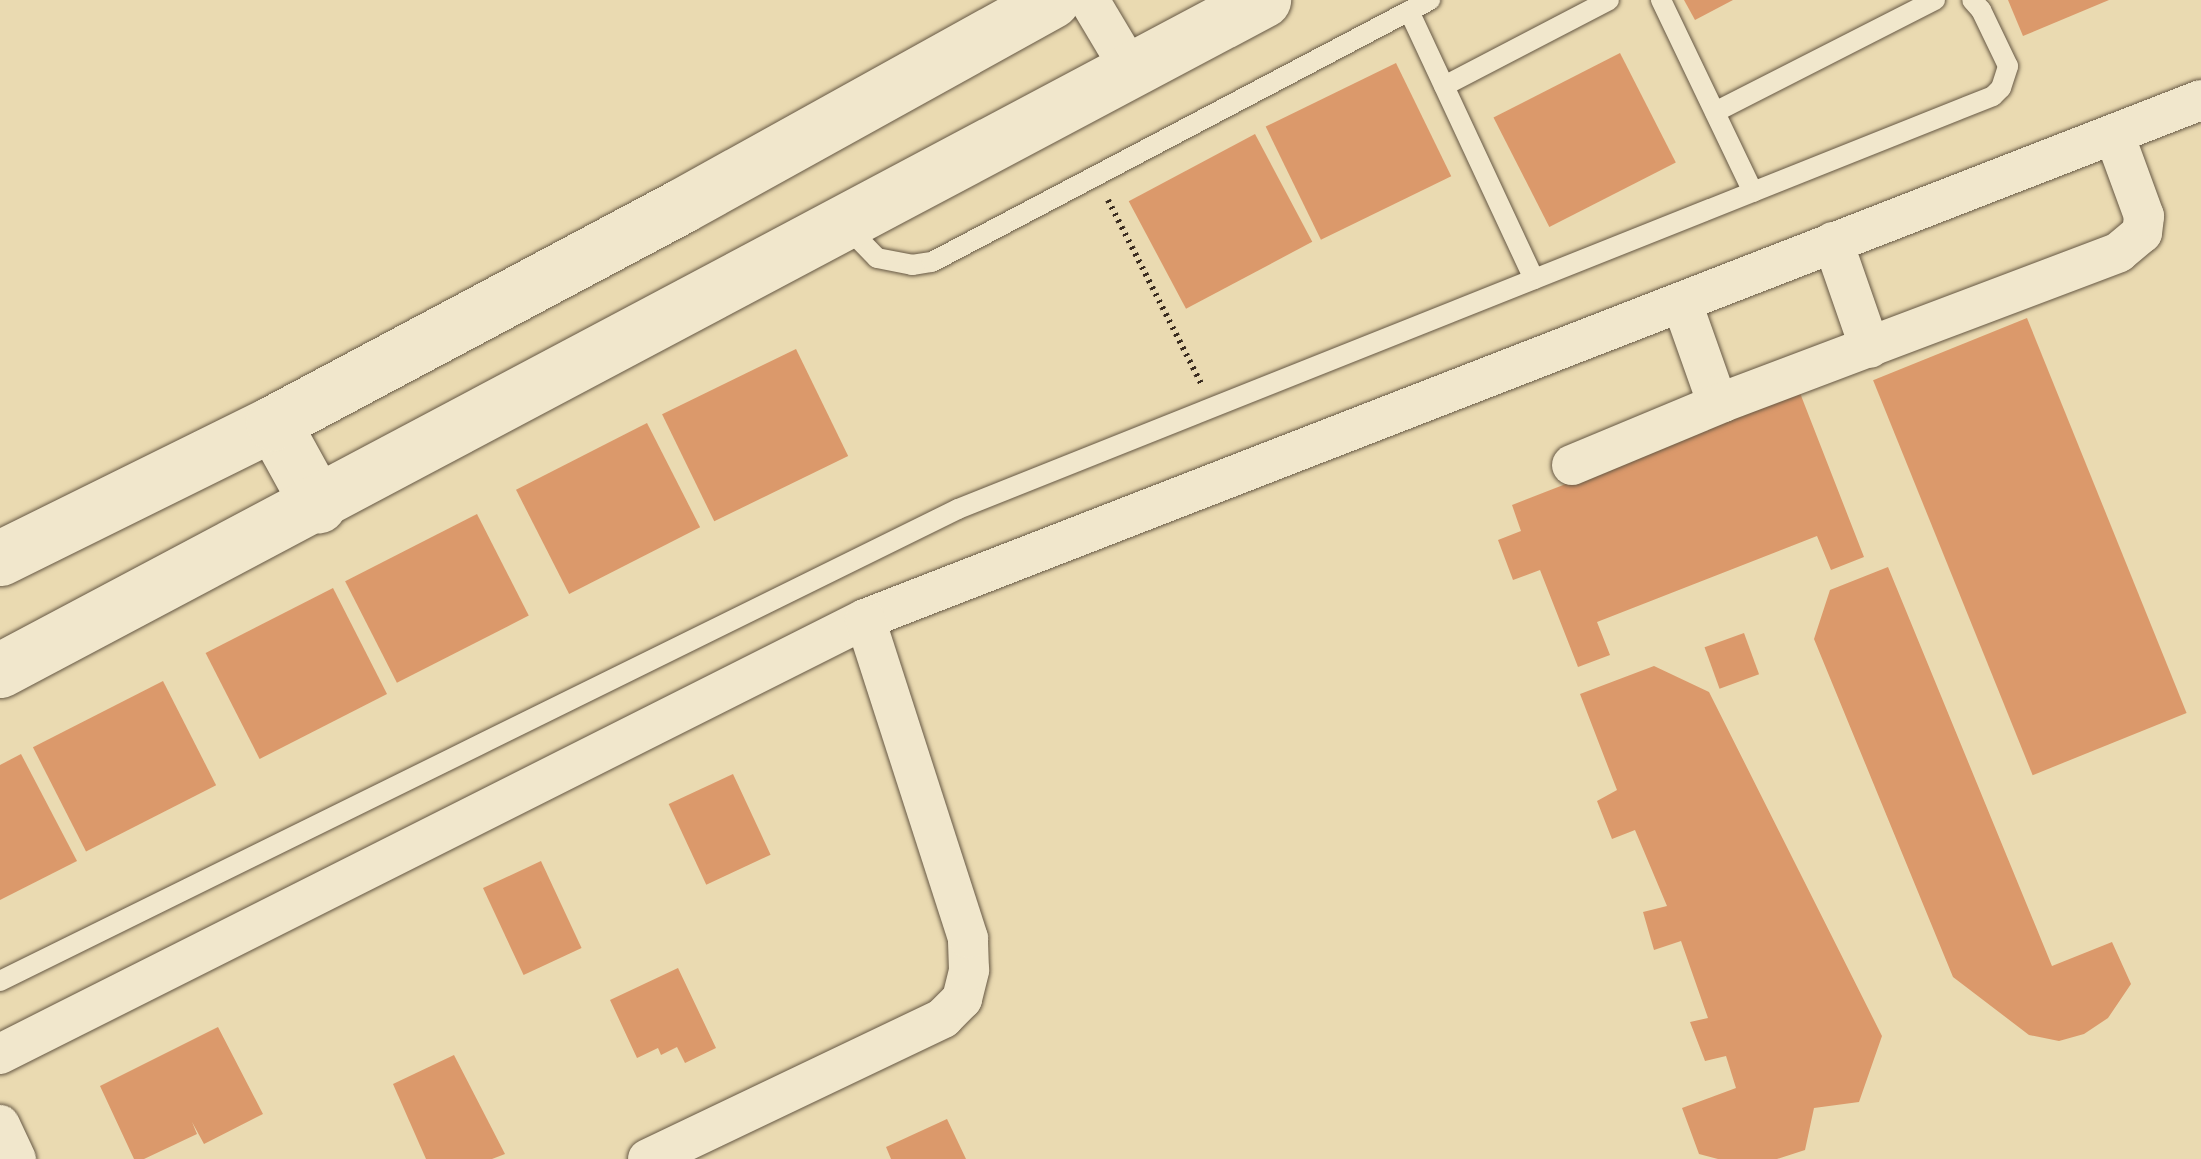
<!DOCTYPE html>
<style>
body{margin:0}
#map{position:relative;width:2201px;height:1159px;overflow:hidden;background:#eadab1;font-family:Alegreya,serif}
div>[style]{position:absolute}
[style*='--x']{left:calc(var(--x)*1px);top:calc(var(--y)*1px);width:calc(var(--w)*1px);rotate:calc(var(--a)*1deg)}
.building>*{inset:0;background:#db996b;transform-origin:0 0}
.path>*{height:6px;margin-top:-3px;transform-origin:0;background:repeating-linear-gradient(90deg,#3a2c20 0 2.5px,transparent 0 7.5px)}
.roads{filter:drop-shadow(0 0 2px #665844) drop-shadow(0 0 2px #665844)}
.lane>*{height:20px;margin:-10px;padding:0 10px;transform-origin:10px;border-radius:10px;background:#f1e7cc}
.street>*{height:40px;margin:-20px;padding:0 20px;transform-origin:20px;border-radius:20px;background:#f1e7cc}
.secondary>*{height:55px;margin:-27.5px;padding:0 27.5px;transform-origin:27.5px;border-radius:27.5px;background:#f1e7cc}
span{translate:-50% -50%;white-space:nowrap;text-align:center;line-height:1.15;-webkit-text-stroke:8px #f1e7cc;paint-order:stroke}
</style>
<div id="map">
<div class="building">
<div style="clip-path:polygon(1684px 0,1733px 0,1695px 20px)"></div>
<div style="clip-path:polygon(2008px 0,2109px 0,2023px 36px)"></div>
<div style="left:1620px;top:53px;width:123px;height:142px;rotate:63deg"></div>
<div style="left:1396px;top:63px;width:126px;height:145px;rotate:64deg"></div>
<div style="left:1255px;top:134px;width:122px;height:143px;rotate:62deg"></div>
<div style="left:2027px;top:318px;width:426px;height:166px;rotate:68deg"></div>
<div style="left:796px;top:349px;width:119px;height:149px;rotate:64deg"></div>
<div style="clip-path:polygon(1800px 393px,1864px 557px,1831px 570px,1817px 536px,1597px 622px,1610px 655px,1578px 667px,1540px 570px,1513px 580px,1498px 540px,1521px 531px,1512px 505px)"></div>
<div style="left:647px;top:423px;width:117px;height:147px;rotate:63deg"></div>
<div style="left:477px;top:514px;width:114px;height:148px;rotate:63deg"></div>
<div style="clip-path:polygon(1888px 567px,2052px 966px,2112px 942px,2131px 984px,2108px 1018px,2084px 1034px,2059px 1041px,2029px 1035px,1953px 977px,1814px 639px,1830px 590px)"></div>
<div style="left:333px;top:588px;width:119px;height:143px;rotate:63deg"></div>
<div style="left:1744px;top:633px;width:44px;height:42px;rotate:70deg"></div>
<div style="clip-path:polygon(1654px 666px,1709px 692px,1882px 1036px,1859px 1102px,1814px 1108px,1805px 1150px,1777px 1159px,1718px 1159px,1699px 1154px,1682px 1108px,1736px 1088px,1726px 1056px,1705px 1061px,1690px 1022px,1708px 1018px,1681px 941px,1654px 950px,1643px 912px,1667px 906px,1635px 830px,1612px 839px,1597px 801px,1617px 790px,1580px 694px)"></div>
<div style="left:163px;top:681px;width:117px;height:146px;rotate:63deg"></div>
<div style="clip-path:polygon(21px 754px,77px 861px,0 900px,0 765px)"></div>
<div style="left:733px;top:774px;width:89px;height:71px;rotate:65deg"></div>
<div style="left:541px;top:861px;width:96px;height:64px;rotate:65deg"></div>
<div style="clip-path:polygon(678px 968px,716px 1048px,685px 1063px,677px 1047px,661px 1055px,658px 1048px,637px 1058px,610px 1000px)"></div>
<div style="clip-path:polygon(218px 1027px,263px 1114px,204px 1144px,192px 1122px,197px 1134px,144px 1159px,134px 1159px,100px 1086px)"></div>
<div style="clip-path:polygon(454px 1055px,505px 1154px,492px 1159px,426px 1159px,393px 1084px)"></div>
<div style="clip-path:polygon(947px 1119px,966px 1159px,891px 1159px,886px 1147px)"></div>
</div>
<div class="path">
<div style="--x:1108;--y:200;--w:208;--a:63.1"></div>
</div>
<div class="roads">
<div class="lane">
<div style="--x:1661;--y:0;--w:213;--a:64.4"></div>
<div style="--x:1409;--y:11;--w:296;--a:65"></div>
<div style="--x:1444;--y:86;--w:186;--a:-27.5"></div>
<div style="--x:1715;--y:112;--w:247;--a:-27"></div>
<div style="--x:845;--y:225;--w:46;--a:45.9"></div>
<div style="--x:877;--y:258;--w:36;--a:11"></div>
<div style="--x:912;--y:265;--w:20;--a:-9"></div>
<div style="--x:932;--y:262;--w:563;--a:-27.75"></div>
<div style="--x:0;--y:981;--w:1068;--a:-26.23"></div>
<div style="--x:958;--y:509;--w:1114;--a:-21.75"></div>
<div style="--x:1993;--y:96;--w:11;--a:-45"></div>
<div style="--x:2001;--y:88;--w:23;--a:-72"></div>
<div style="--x:2008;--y:66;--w:62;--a:-115.7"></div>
<div style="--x:1981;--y:10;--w:13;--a:-132"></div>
</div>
<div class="street">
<div style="--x:1089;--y:0;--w:84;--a:59.2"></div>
<div style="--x:1833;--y:242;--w:112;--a:70.8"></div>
<div style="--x:1682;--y:303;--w:99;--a:70.5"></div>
<div style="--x:1715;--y:396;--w:10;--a:37"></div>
<div style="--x:1723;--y:402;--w:423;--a:-20.7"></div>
<div style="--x:2119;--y:252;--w:30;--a:-40"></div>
<div style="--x:2142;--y:233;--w:17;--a:-83"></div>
<div style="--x:2144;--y:216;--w:87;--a:-110.1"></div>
<div style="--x:1572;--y:465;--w:164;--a:-22.6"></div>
<div style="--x:0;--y:1054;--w:968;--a:-26.7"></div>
<div style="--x:865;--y:619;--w:1433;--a:-21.23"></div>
<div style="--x:0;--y:1125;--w:38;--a:65"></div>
<div style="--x:648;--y:1159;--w:327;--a:-25.5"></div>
<div style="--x:943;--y:1018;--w:27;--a:-45"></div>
<div style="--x:962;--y:999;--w:30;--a:-76"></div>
<div style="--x:969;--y:970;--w:32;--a:-92"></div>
<div style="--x:968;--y:938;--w:335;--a:-107.9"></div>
</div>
<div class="secondary">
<div style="--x:273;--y:423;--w:94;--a:61.2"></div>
<div style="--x:0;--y:558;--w:305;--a:-26.3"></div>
<div style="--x:273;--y:423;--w:462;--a:-28"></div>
<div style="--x:681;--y:206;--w:424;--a:-29"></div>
<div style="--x:0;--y:670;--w:1430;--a:-27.95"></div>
</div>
</div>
</div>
